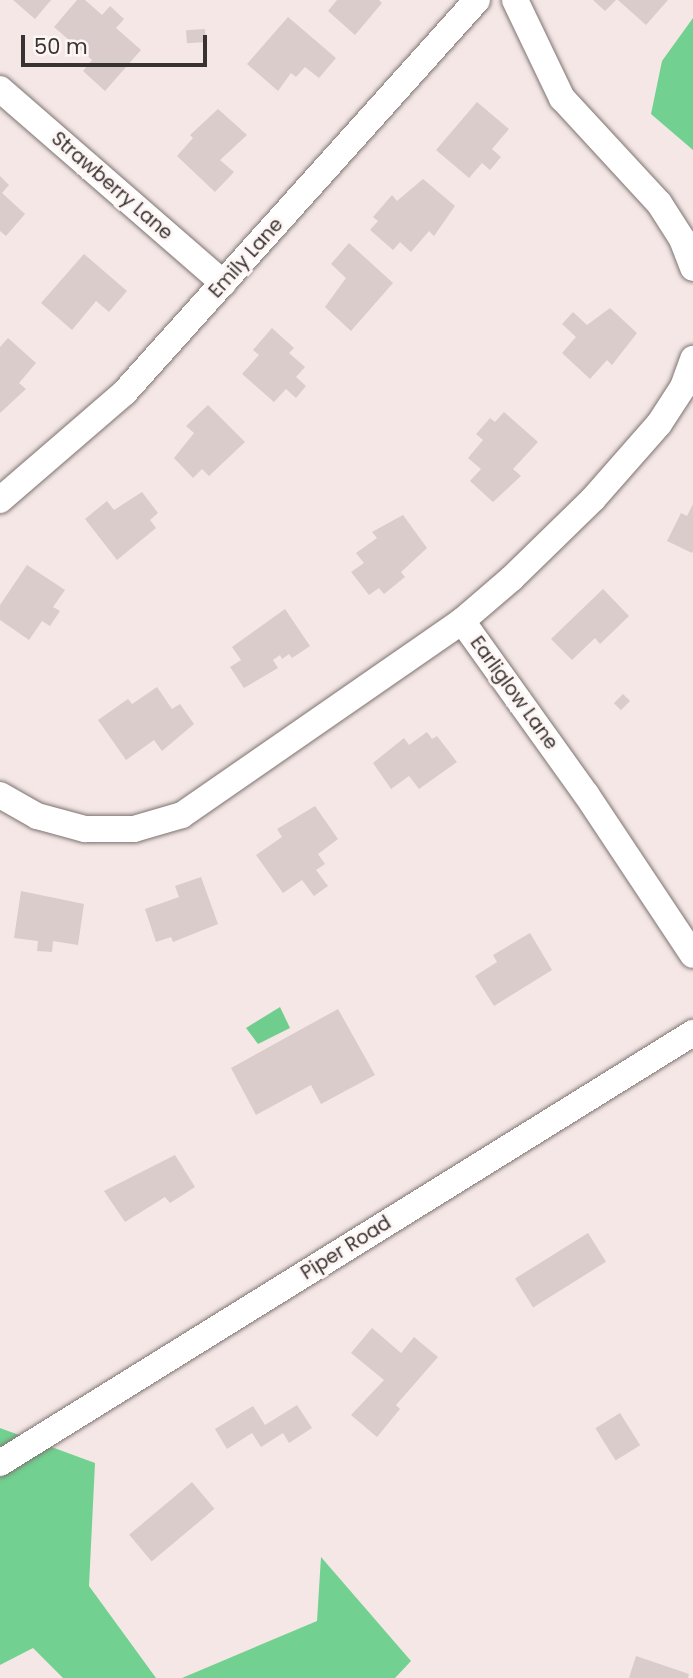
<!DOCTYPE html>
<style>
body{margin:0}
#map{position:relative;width:693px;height:1678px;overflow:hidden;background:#f4e7e5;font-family:Poppins,sans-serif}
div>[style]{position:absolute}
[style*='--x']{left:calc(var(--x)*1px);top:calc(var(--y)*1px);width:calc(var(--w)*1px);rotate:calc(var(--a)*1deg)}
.forest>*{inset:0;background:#72d090}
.water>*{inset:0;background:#6fce8e}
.building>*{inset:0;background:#d9cccb;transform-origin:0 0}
.roads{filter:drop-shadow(0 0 2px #7e7371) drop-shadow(0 0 2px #7e7371)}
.minor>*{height:26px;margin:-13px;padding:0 13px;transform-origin:13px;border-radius:13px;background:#fff}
span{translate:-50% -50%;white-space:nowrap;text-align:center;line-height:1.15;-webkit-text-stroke:6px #fef6f5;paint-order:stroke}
.street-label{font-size:19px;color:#383332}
.scale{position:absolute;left:21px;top:35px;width:186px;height:32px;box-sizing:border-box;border:4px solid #383332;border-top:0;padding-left:9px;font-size:21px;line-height:24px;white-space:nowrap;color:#383332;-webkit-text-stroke:5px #fef6f5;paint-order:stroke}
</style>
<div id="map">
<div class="forest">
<div style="clip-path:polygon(693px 18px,693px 150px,651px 114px,662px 61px)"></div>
<div style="clip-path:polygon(0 1428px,95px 1463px,89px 1586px,156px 1678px,63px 1678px,33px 1648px,0 1665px)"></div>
<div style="clip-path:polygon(321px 1557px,411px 1661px,395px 1678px,182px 1678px,317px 1621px)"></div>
</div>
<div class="water">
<div style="clip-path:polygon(280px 1007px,290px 1028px,258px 1044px,246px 1028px)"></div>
</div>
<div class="building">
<div style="clip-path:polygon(13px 0,51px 0,35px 19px)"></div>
<div style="clip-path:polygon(77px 0,85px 0,102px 15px,110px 6px,124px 19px,116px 28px,141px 50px,105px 91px,83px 71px,92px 60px,54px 27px)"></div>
<div style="clip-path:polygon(337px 0,379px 0,382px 3px,355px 35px,328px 11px)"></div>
<div style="clip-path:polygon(593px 0,616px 0,605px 11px)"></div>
<div style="clip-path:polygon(618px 0,668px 0,646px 25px)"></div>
<div style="clip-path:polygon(288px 17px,336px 58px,319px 78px,305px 67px,296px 77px,291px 73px,278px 91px,247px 64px)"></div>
<div style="left:205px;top:29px;width:13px;height:19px;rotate:86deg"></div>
<div style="clip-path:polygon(477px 102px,509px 129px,492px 149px,501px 157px,490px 170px,482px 163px,469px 178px,436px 150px)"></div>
<div style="clip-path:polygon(218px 109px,247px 135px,220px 160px,234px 172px,215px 192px,177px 156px,193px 138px,190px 135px)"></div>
<div style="clip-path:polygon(0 176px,9px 185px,2px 193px,25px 214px,6px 236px,0 231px)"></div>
<div style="clip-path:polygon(423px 179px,455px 206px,434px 236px,429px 231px,411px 252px,400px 242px,393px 250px,370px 230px,378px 221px,373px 217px,392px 195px,397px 201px)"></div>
<div style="clip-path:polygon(349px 243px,393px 283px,351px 331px,325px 307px,346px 278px,331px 264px)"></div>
<div style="clip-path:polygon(84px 254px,127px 291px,109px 312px,96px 301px,72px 330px,41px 303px)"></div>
<div style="clip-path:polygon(610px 308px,637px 333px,612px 365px,607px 360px,590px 379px,562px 353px,576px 337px,562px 324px,573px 312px,587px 325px)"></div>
<div style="clip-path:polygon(272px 328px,294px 348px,289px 353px,305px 367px,296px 377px,306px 386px,296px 398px,286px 389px,274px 402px,242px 374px,259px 355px,253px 350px)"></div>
<div style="clip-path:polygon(8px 338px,36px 363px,19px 383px,26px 389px,0 413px,0 347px)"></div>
<div style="clip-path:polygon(208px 405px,245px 442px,209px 476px,202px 469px,193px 478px,174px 458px,194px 433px,186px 426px)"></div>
<div style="clip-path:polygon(504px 412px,538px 442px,513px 469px,521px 476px,493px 502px,470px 481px,481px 469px,468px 458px,483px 440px,476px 434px,490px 418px,495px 422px)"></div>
<div style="clip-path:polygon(142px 492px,158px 513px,150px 520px,156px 528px,117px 560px,85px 519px,107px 501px,114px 510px)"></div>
<div style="clip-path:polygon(693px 504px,693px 551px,692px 553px,667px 541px,681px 513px,687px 516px)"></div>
<div style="clip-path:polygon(403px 515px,427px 548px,401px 572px,405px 577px,384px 594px,379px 588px,369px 595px,351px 572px,364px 563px,356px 553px,377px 538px,372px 532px)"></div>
<div style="clip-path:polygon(27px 565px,65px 590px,53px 607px,60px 611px,50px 626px,42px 621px,29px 640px,0 620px,0 605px)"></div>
<div style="clip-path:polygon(603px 589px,629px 616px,600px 644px,595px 638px,572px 660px,551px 639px)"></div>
<div style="clip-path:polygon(285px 609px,310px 646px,292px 658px,289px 654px,282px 659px,280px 655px,273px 660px,278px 668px,244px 688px,230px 667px,241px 660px,232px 647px)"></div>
<div style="clip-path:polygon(157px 687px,172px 709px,180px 704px,194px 724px,162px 751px,154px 740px,126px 760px,98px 720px,128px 699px,132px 704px)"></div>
<div style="left:623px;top:694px;width:10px;height:13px;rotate:45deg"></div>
<div style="clip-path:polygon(427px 732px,432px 739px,437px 736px,457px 762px,419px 789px,409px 776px,391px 789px,373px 763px,404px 738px,409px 745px)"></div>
<div style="clip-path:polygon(315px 806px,338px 839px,318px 854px,325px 864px,316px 870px,328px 886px,314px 896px,302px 880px,283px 893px,256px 855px,282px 837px,277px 829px)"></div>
<div style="clip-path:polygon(201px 877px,218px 924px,173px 942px,171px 937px,156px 942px,145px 909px,179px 897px,175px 886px)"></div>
<div style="clip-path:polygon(21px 891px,84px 904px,78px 945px,53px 941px,52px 952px,37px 951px,38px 941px,14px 938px)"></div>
<div style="clip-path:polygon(530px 933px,552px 970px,494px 1006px,475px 976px,497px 962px,493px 955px)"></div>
<div style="clip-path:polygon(338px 1009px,375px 1075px,321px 1104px,311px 1085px,256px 1115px,231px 1068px)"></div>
<div style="clip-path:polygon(175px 1155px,195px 1187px,170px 1203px,165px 1197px,125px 1222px,104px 1191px)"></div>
<div style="left:588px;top:1233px;width:34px;height:86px;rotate:58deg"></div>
<div style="clip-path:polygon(372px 1328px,401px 1353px,414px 1337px,438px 1357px,396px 1405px,400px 1409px,377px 1437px,351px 1415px,384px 1380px,351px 1353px)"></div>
<div style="clip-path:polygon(297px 1405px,312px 1428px,289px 1443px,283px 1433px,261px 1447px,252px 1433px,227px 1449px,215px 1429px,253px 1406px,265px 1425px)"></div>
<div style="left:620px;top:1413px;width:38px;height:29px;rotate:58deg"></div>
<div style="left:192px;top:1482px;width:35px;height:82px;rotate:50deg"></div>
<div style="clip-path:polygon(636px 1656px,689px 1674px,688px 1678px,629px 1678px)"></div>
</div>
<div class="roads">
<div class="minor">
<div style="--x:515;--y:0;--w:109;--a:64.4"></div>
<div style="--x:562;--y:98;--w:143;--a:47.3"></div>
<div style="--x:659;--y:203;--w:43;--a:57.4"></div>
<div style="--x:682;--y:239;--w:31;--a:69"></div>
<div style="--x:0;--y:89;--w:296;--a:41"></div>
<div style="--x:0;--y:500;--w:164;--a:-40.8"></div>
<div style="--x:124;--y:393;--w:528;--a:-48.07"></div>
<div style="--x:462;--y:621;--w:213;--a:54.4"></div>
<div style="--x:586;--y:794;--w:193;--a:56.4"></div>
<div style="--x:0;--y:795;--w:43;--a:29.6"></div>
<div style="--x:37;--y:816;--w:50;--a:15.2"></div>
<div style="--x:85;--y:829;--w:49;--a:0"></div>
<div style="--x:134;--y:829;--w:50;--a:-16.3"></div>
<div style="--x:182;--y:815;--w:341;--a:-34.7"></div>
<div style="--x:462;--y:621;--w:65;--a:-40.6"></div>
<div style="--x:511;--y:579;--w:115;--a:-44.3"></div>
<div style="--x:593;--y:499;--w:100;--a:-48.7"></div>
<div style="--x:659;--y:424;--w:44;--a:-57"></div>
<div style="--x:683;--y:387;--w:30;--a:-70"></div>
<div style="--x:0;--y:1463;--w:816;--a:-31.82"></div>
</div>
</div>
<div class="street-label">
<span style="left:112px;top:186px;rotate:41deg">Strawberry Lane</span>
<span style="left:246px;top:258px;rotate:-48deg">Emily Lane</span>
<span style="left:514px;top:693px;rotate:54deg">Earliglow Lane</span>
<span style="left:346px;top:1248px;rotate:-32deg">Piper Road</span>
</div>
<div class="scale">50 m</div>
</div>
